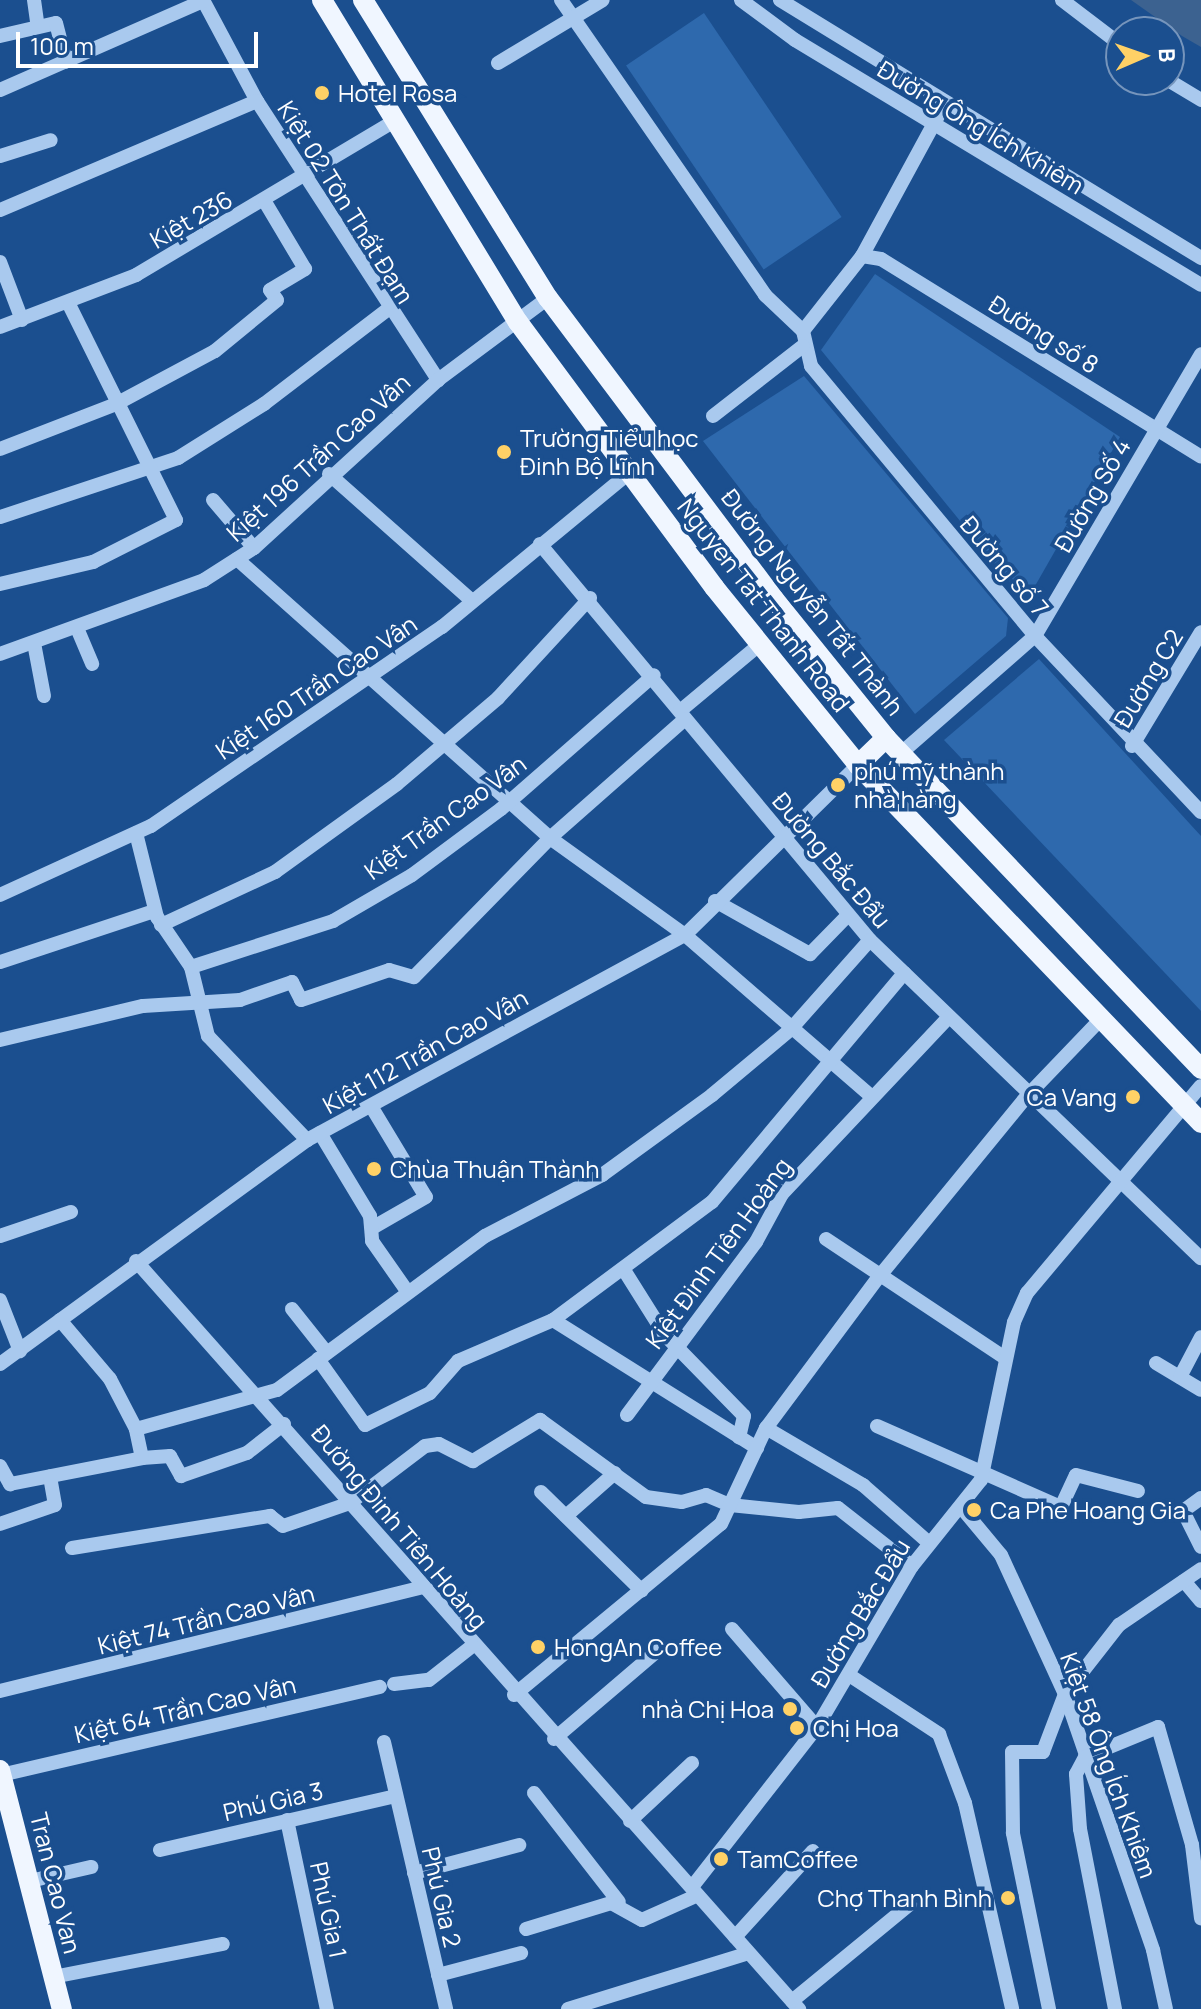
<!DOCTYPE html>
<meta charset="utf-8">
<style>
body{margin:0}
#map{position:relative;width:1201px;height:2009px;overflow:hidden;background:#1b4f8f;font-family:Manrope,sans-serif}
div>[style]{position:absolute}
[style*='--x']{left:calc(var(--x)*1px);top:calc(var(--y)*1px);width:calc(var(--w)*1px);rotate:calc(var(--a)*1deg)}
.green>*{inset:0;background:#2e69ad;transform-origin:0 0}
.water>*{inset:0;background:#3c6290}
.minor>*{height:14px;margin:-7px;padding:0 7px;transform-origin:7px;border-radius:7px;background:#a9c9ee}
.major>*{height:20px;margin:-10px;padding:0 10px;transform-origin:10px;border-radius:10px;background:#f0f6ff}
.dots>*{width:22px;height:22px;translate:-50% -50%;box-sizing:border-box;border:4px solid #1b4f8f;border-radius:50%}
span{translate:-50% -50%;white-space:nowrap;text-align:center;line-height:1.15;-webkit-text-stroke:7px #1b4f8f;paint-order:stroke}
.poi-label{font-size:24px;color:#fff}
.left{translate:0 -50%;text-align:left}
.right{translate:-100% -50%;text-align:right}
.street-label{font-size:24px;color:#fff}
.north{position:absolute;left:1105px;top:16px;width:80px;height:80px;box-sizing:border-box;background:#1b4f8f;border:2px solid #7695bc;border-radius:50%;rotate:88deg;font-size:22px;font-weight:700;line-height:32px;text-align:center;color:#fff}
.north::after{content:'';display:block;margin:auto;width:28px;height:36px;background:#ffd166;clip-path:polygon(50% 0,100% 100%,50% 72%,0 100%)}
.scale{position:absolute;left:16px;top:32px;width:242px;height:36px;box-sizing:border-box;border:4px solid #fff;border-top:0;padding-left:10px;font-size:24px;line-height:28px;white-space:nowrap;color:#fff;-webkit-text-stroke:6px #1b4f8f;paint-order:stroke}
</style>
<div id="map">
<div class="green">
<div style="left:704px;top:13px;width:246px;height:94px;rotate:56deg"></div>
<div style="clip-path:polygon(875px 274px,1120px 437px,1035px 586px,1013px 586px,821px 350px)"></div>
<div style="clip-path:polygon(804px 376px,1008px 618px,1006px 636px,915px 714px,703px 441px)"></div>
<div style="clip-path:polygon(1039px 659px,1201px 836px,1201px 1011px,944px 740px)"></div>
</div>
<div class="water">
<div style="clip-path:polygon(1131px 0,1201px 0,1201px 47px,1182px 36px)"></div>
</div>
<div class="minor">
<div style="--x:34;--y:0;--w:27;--a:82"></div>
<div style="--x:203;--y:0;--w:115;--a:61.9"></div>
<div style="--x:257;--y:101;--w:333;--a:57"></div>
<div style="--x:561;--y:0;--w:359;--a:55.3"></div>
<div style="--x:765;--y:295;--w:52;--a:43.5"></div>
<div style="--x:741;--y:0;--w:67;--a:36.5"></div>
<div style="--x:795;--y:40;--w:474;--a:31.1"></div>
<div style="--x:780;--y:0;--w:494;--a:31.5"></div>
<div style="--x:1062;--y:0;--w:74;--a:37.3"></div>
<div style="--x:0;--y:36;--w:57;--a:-13.1"></div>
<div style="--x:56;--y:23;--w:40;--a:75.6"></div>
<div style="--x:498;--y:63;--w:122;--a:-31"></div>
<div style="--x:1168;--y:80;--w:39;--a:31"></div>
<div style="--x:0;--y:90;--w:222;--a:-23.7"></div>
<div style="--x:0;--y:156;--w:53;--a:-17.4"></div>
<div style="--x:0;--y:210;--w:279;--a:-23"></div>
<div style="--x:862;--y:256;--w:19;--a:9"></div>
<div style="--x:881;--y:259;--w:376;--a:31.7"></div>
<div style="--x:0;--y:262;--w:62;--a:69.2"></div>
<div style="--x:0;--y:327;--w:146;--a:-20.9"></div>
<div style="--x:136;--y:275;--w:297;--a:-30.8"></div>
<div style="--x:803;--y:331;--w:36;--a:77"></div>
<div style="--x:811;--y:366;--w:351;--a:50.3"></div>
<div style="--x:1035;--y:636;--w:242;--a:46.7"></div>
<div style="--x:803;--y:331;--w:95;--a:-51.8"></div>
<div style="--x:862;--y:256;--w:174;--a:-61.5"></div>
<div style="--x:713;--y:416;--w:114;--a:-37.9"></div>
<div style="--x:0;--y:449;--w:124;--a:-21.2"></div>
<div style="--x:116;--y:404;--w:112;--a:-28.2"></div>
<div style="--x:215;--y:351;--w:80;--a:-39.4"></div>
<div style="--x:277;--y:300;--w:12;--a:-125"></div>
<div style="--x:270;--y:290;--w:41;--a:-31"></div>
<div style="--x:305;--y:269;--w:78;--a:-120.8"></div>
<div style="--x:329;--y:474;--w:188;--a:41.6"></div>
<div style="--x:213;--y:500;--w:63;--a:49.5"></div>
<div style="--x:0;--y:517;--w:188;--a:-18.3"></div>
<div style="--x:178;--y:458;--w:102;--a:-32.1"></div>
<div style="--x:264;--y:404;--w:155;--a:-37.4"></div>
<div style="--x:540;--y:544;--w:515;--a:50.19"></div>
<div style="--x:870;--y:940;--w:459;--a:43.9"></div>
<div style="--x:237;--y:559;--w:419;--a:41.7"></div>
<div style="--x:550;--y:838;--w:166;--a:35.7"></div>
<div style="--x:685;--y:935;--w:246;--a:40.9"></div>
<div style="--x:0;--y:584;--w:96;--a:-13.3"></div>
<div style="--x:93;--y:562;--w:93;--a:-26.8"></div>
<div style="--x:176;--y:520;--w:239;--a:-116.4"></div>
<div style="--x:77;--y:628;--w:39;--a:67"></div>
<div style="--x:34;--y:643;--w:54;--a:79.3"></div>
<div style="--x:0;--y:654;--w:217;--a:-19.9"></div>
<div style="--x:204;--y:580;--w:59;--a:-32.6"></div>
<div style="--x:254;--y:548;--w:249;--a:-42.4"></div>
<div style="--x:438;--y:380;--w:137;--a:-36.7"></div>
<div style="--x:680;--y:711;--w:104;--a:-39.9"></div>
<div style="--x:1132;--y:746;--w:133;--a:-58.8"></div>
<div style="--x:900;--y:754;--w:179;--a:-41.2"></div>
<div style="--x:1035;--y:636;--w:327;--a:-59.5"></div>
<div style="--x:136;--y:833;--w:87;--a:76"></div>
<div style="--x:157;--y:917;--w:60;--a:55.8"></div>
<div style="--x:191;--y:967;--w:71;--a:76.2"></div>
<div style="--x:208;--y:1036;--w:144;--a:46.4"></div>
<div style="--x:0;--y:895;--w:166;--a:-24.6"></div>
<div style="--x:151;--y:826;--w:353;--a:-34.4"></div>
<div style="--x:442;--y:627;--w:242;--a:-39.5"></div>
<div style="--x:715;--y:901;--w:109;--a:29.2"></div>
<div style="--x:810;--y:954;--w:54;--a:-45.7"></div>
<div style="--x:161;--y:925;--w:126;--a:-24.9"></div>
<div style="--x:275;--y:872;--w:150;--a:-35.8"></div>
<div style="--x:397;--y:784;--w:133;--a:-40.4"></div>
<div style="--x:498;--y:698;--w:136;--a:-47.4"></div>
<div style="--x:0;--y:962;--w:162;--a:-18.3"></div>
<div style="--x:191;--y:967;--w:149;--a:-17.9"></div>
<div style="--x:333;--y:921;--w:91;--a:-30.2"></div>
<div style="--x:412;--y:875;--w:111;--a:-36.6"></div>
<div style="--x:501;--y:809;--w:203;--a:-41.2"></div>
<div style="--x:0;--y:1040;--w:147;--a:-13.4"></div>
<div style="--x:143;--y:1006;--w:97;--a:-3.5"></div>
<div style="--x:240;--y:1000;--w:55;--a:-19.1"></div>
<div style="--x:292;--y:982;--w:20;--a:63"></div>
<div style="--x:301;--y:1000;--w:93;--a:-18.8"></div>
<div style="--x:389;--y:970;--w:26;--a:16"></div>
<div style="--x:414;--y:977;--w:194;--a:-45.6"></div>
<div style="--x:550;--y:838;--w:180;--a:-41.4"></div>
<div style="--x:371;--y:1106;--w:106;--a:58.9"></div>
<div style="--x:426;--y:1197;--w:62;--a:150.1"></div>
<div style="--x:320;--y:1133;--w:97;--a:58.9"></div>
<div style="--x:370;--y:1216;--w:25;--a:85"></div>
<div style="--x:372;--y:1241;--w:61;--a:55"></div>
<div style="--x:0;--y:1236;--w:75;--a:-18.7"></div>
<div style="--x:826;--y:1239;--w:215;--a:33.6"></div>
<div style="--x:136;--y:1261;--w:1000;--a:48.45"></div>
<div style="--x:624;--y:1270;--w:77;--a:57.8"></div>
<div style="--x:665;--y:1335;--w:113;--a:45.7"></div>
<div style="--x:744;--y:1416;--w:22;--a:103"></div>
<div style="--x:0;--y:1300;--w:55;--a:68.6"></div>
<div style="--x:292;--y:1309;--w:56;--a:51.5"></div>
<div style="--x:60;--y:1320;--w:77;--a:49.7"></div>
<div style="--x:110;--y:1379;--w:56;--a:62.5"></div>
<div style="--x:553;--y:1320;--w:241;--a:32.1"></div>
<div style="--x:318;--y:1359;--w:81;--a:54.5"></div>
<div style="--x:365;--y:1425;--w:72;--a:-26.2"></div>
<div style="--x:430;--y:1393;--w:43;--a:-48.8"></div>
<div style="--x:458;--y:1361;--w:103;--a:-23.3"></div>
<div style="--x:553;--y:1320;--w:198;--a:-36.6"></div>
<div style="--x:712;--y:1202;--w:299;--a:-50"></div>
<div style="--x:1156;--y:1363;--w:52;--a:31"></div>
<div style="--x:0;--y:1364;--w:380;--a:-36.1"></div>
<div style="--x:307;--y:1140;--w:430;--a:-28.5"></div>
<div style="--x:685;--y:935;--w:243;--a:-44.5"></div>
<div style="--x:1180;--y:1377;--w:45;--a:-62.3"></div>
<div style="--x:627;--y:1415;--w:216;--a:-53.3"></div>
<div style="--x:756;--y:1242;--w:55;--a:-61.6"></div>
<div style="--x:782;--y:1194;--w:243;--a:-46.7"></div>
<div style="--x:877;--y:1426;--w:201;--a:23.8"></div>
<div style="--x:1061;--y:1507;--w:35;--a:-65"></div>
<div style="--x:1076;--y:1475;--w:64;--a:14.5"></div>
<div style="--x:766;--y:1428;--w:113;--a:30.4"></div>
<div style="--x:863;--y:1485;--w:86;--a:41.2"></div>
<div style="--x:142;--y:1458;--w:28;--a:-4"></div>
<div style="--x:170;--y:1456;--w:23;--a:61"></div>
<div style="--x:181;--y:1476;--w:70;--a:-19.2"></div>
<div style="--x:247;--y:1453;--w:47;--a:-38.1"></div>
<div style="--x:0;--y:1466;--w:21;--a:61"></div>
<div style="--x:10;--y:1484;--w:135;--a:-11.1"></div>
<div style="--x:142;--y:1458;--w:30;--a:-102"></div>
<div style="--x:136;--y:1429;--w:146;--a:-15.5"></div>
<div style="--x:277;--y:1390;--w:259;--a:-36.5"></div>
<div style="--x:485;--y:1236;--w:132;--a:-27.5"></div>
<div style="--x:602;--y:1175;--w:136;--a:-36"></div>
<div style="--x:712;--y:1095;--w:102;--a:-39.8"></div>
<div style="--x:790;--y:1030;--w:120;--a:-48.4"></div>
<div style="--x:541;--y:1492;--w:141;--a:44.4"></div>
<div style="--x:1201;--y:1498;--w:22;--a:144"></div>
<div style="--x:1183;--y:1511;--w:40;--a:63.4"></div>
<div style="--x:961;--y:1507;--w:62;--a:50.2"></div>
<div style="--x:1001;--y:1555;--w:153;--a:65.3"></div>
<div style="--x:1065;--y:1694;--w:271;--a:71"></div>
<div style="--x:1153;--y:1950;--w:60;--a:77.6"></div>
<div style="--x:566;--y:1516;--w:65;--a:-41.3"></div>
<div style="--x:0;--y:1524;--w:58;--a:-19.1"></div>
<div style="--x:55;--y:1505;--w:29;--a:-100"></div>
<div style="--x:72;--y:1548;--w:201;--a:-9.2"></div>
<div style="--x:270;--y:1516;--w:16;--a:38"></div>
<div style="--x:283;--y:1526;--w:71;--a:-18.9"></div>
<div style="--x:350;--y:1503;--w:94;--a:-37.2"></div>
<div style="--x:425;--y:1446;--w:14;--a:-8"></div>
<div style="--x:439;--y:1444;--w:38;--a:27"></div>
<div style="--x:473;--y:1461;--w:79;--a:-31.5"></div>
<div style="--x:540;--y:1420;--w:131;--a:36"></div>
<div style="--x:646;--y:1497;--w:36;--a:8"></div>
<div style="--x:682;--y:1502;--w:25;--a:-16"></div>
<div style="--x:706;--y:1495;--w:26;--a:23"></div>
<div style="--x:730;--y:1505;--w:69;--a:5.8"></div>
<div style="--x:799;--y:1512;--w:39;--a:-6"></div>
<div style="--x:838;--y:1508;--w:94;--a:38.1"></div>
<div style="--x:1184;--y:1581;--w:26;--a:50"></div>
<div style="--x:732;--y:1629;--w:130;--a:49.1"></div>
<div style="--x:849;--y:1675;--w:108;--a:33.2"></div>
<div style="--x:939;--y:1734;--w:74;--a:69.4"></div>
<div style="--x:965;--y:1803;--w:211;--a:77.1"></div>
<div style="--x:394;--y:1684;--w:35;--a:-7"></div>
<div style="--x:429;--y:1680;--w:55;--a:-38.3"></div>
<div style="--x:0;--y:1691;--w:435;--a:-13.8"></div>
<div style="--x:514;--y:1695;--w:268;--a:-39.6"></div>
<div style="--x:721;--y:1524;--w:106;--a:-64.9"></div>
<div style="--x:766;--y:1428;--w:187;--a:-53.3"></div>
<div style="--x:878;--y:1278;--w:237;--a:-50.7"></div>
<div style="--x:1028;--y:1095;--w:104;--a:-46.2"></div>
<div style="--x:554;--y:1739;--w:135;--a:-40.5"></div>
<div style="--x:384;--y:1742;--w:274;--a:76.9"></div>
<div style="--x:1;--y:1775;--w:389;--a:-13.1"></div>
<div style="--x:534;--y:1793;--w:138;--a:52.1"></div>
<div style="--x:287;--y:1820;--w:193;--a:78.1"></div>
<div style="--x:630;--y:1821;--w:85;--a:-43.1"></div>
<div style="--x:160;--y:1850;--w:242;--a:-12.9"></div>
<div style="--x:414;--y:1873;--w:109;--a:-14.9"></div>
<div style="--x:30;--y:1881;--w:63;--a:-12.9"></div>
<div style="--x:692;--y:1887;--w:203;--a:-52"></div>
<div style="--x:817;--y:1727;--w:187;--a:-59.5"></div>
<div style="--x:912;--y:1566;--w:110;--a:-51.3"></div>
<div style="--x:981;--y:1480;--w:161;--a:-78.2"></div>
<div style="--x:1014;--y:1322;--w:32;--a:-66"></div>
<div style="--x:1027;--y:1293;--w:270;--a:-50"></div>
<div style="--x:526;--y:1929;--w:89;--a:-17"></div>
<div style="--x:611;--y:1903;--w:35;--a:29"></div>
<div style="--x:642;--y:1920;--w:61;--a:-24.1"></div>
<div style="--x:735;--y:1937;--w:116;--a:-47.8"></div>
<div style="--x:438;--y:1975;--w:86;--a:-14.8"></div>
<div style="--x:53;--y:1977;--w:173;--a:-11"></div>
<div style="--x:792;--y:2001;--w:153;--a:-39.4"></div>
<div style="--x:568;--y:2009;--w:189;--a:-17.2"></div>
<div style="--x:1049;--y:2009;--w:180;--a:-101.6"></div>
<div style="--x:1013;--y:1833;--w:81;--a:-90.7"></div>
<div style="--x:1012;--y:1752;--w:31;--a:0"></div>
<div style="--x:1043;--y:1752;--w:62;--a:-69.2"></div>
<div style="--x:1065;--y:1694;--w:88;--a:-52"></div>
<div style="--x:1119;--y:1625;--w:99;--a:-34.3"></div>
<div style="--x:1115;--y:2009;--w:183;--a:-101"></div>
<div style="--x:1080;--y:1829;--w:55;--a:-94.2"></div>
<div style="--x:1076;--y:1774;--w:19;--a:-62"></div>
<div style="--x:1085;--y:1757;--w:79;--a:-22.3"></div>
<div style="--x:1158;--y:1727;--w:123;--a:73.9"></div>
<div style="--x:1192;--y:1845;--w:74;--a:83"></div>
</div>
<div class="major">
<div style="--x:322;--y:0;--w:377;--a:58.7"></div>
<div style="--x:518;--y:322;--w:330;--a:53.5"></div>
<div style="--x:714;--y:587;--w:229;--a:51"></div>
<div style="--x:858;--y:765;--w:496;--a:46.2"></div>
<div style="--x:363;--y:0;--w:351;--a:58.2"></div>
<div style="--x:548;--y:298;--w:376;--a:53.1"></div>
<div style="--x:774;--y:599;--w:179;--a:51.1"></div>
<div style="--x:886;--y:738;--w:457;--a:46.4"></div>
<div style="--x:858;--y:765;--w:39;--a:-44"></div>
<div style="--x:0;--y:1770;--w:247;--a:75.5"></div>
</div>
<div class="dots">
<div style="left:322px;top:93px;background:#ffd166"></div>
<div style="left:504px;top:452px;background:#ffd166"></div>
<div style="left:838px;top:785px;background:#ffd166"></div>
<div style="left:1133px;top:1097px;background:#ffd166"></div>
<div style="left:374px;top:1169px;background:#ffd166"></div>
<div style="left:974px;top:1510px;background:#ffd166"></div>
<div style="left:538px;top:1647px;background:#ffd166"></div>
<div style="left:790px;top:1709px;background:#ffd166"></div>
<div style="left:797px;top:1728px;background:#ffd166"></div>
<div style="left:721px;top:1859px;background:#ffd166"></div>
<div style="left:1008px;top:1898px;background:#ffd166"></div>
</div>
<div class="poi-label">
<span class="left" style="left:338px;top:93px">Hotel Rosa</span>
<span class="left" style="left:520px;top:452px">Trường Tiểu học<br>Đinh Bộ Lĩnh</span>
<span class="left" style="left:854px;top:785px">phú mỹ thành<br>nhà hàng</span>
<span class="right" style="left:1117px;top:1097px">Ca Vang</span>
<span class="left" style="left:390px;top:1169px">Chùa Thuận Thành</span>
<span class="left" style="left:990px;top:1510px">Ca Phe Hoang Gia</span>
<span class="left" style="left:554px;top:1647px">HongAn Coffee</span>
<span class="right" style="left:774px;top:1709px">nhà Chị Hoa</span>
<span class="left" style="left:813px;top:1728px">Chị Hoa</span>
<span class="left" style="left:737px;top:1859px">TamCoffee</span>
<span class="right" style="left:992px;top:1898px">Chợ Thanh Bình</span>
</div>
<div class="street-label">
<span style="left:981px;top:127px;rotate:31deg">Đường Ông Ích Khiêm</span>
<span style="left:346px;top:202px;rotate:58deg">Kiệt 02 Tôn Thất Đạm</span>
<span style="left:191px;top:219px;rotate:-30deg">Kiệt 236</span>
<span style="left:1044px;top:334px;rotate:32deg">Đường số 8</span>
<span style="left:318px;top:457px;rotate:-42deg">Kiệt 196 Trần Cao Vân</span>
<span style="left:1092px;top:495px;rotate:-60deg">Đường Số 4</span>
<span style="left:1005px;top:566px;rotate:50deg">Đường số 7</span>
<span style="left:813px;top:602px;rotate:52deg">Đường Nguyễn Tất Thành</span>
<span style="left:764px;top:605px;rotate:52deg">Nguyen Tat Thanh Road</span>
<span style="left:1148px;top:678px;rotate:-59deg">Đường C2</span>
<span style="left:316px;top:687px;rotate:-34deg">Kiệt 160 Trần Cao Vân</span>
<span style="left:445px;top:817px;rotate:-36deg">Kiệt Trần Cao Vân</span>
<span style="left:832px;top:860px;rotate:50deg">Đường Bắc Đẩu</span>
<span style="left:425px;top:1051px;rotate:-29deg">Kiệt 112 Trần Cao Vân</span>
<span style="left:718px;top:1253px;rotate:-54deg">Kiệt Đinh Tiên Hoàng</span>
<span style="left:400px;top:1527px;rotate:50deg">Đường Đinh Tiên Hoàng</span>
<span style="left:860px;top:1613px;rotate:-59deg">Đường Bắc Đẩu</span>
<span style="left:206px;top:1619px;rotate:-14deg">Kiệt 74 Trần Cao Vân</span>
<span style="left:185px;top:1709px;rotate:-13deg">Kiệt 64 Trần Cao Vân</span>
<span style="left:1109px;top:1765px;rotate:70deg">Kiệt 58 Ông Ích Khiêm</span>
<span style="left:273px;top:1801px;rotate:-13deg">Phú Gia 3</span>
<span style="left:56px;top:1883px;rotate:76deg">Tran Cao Van</span>
<span style="left:442px;top:1897px;rotate:77deg">Phú Gia 2</span>
<span style="left:329px;top:1910px;rotate:78deg">Phú Gia 1</span>
</div>
<div class="north">B</div>
<div class="scale">100 m</div>
</div>
